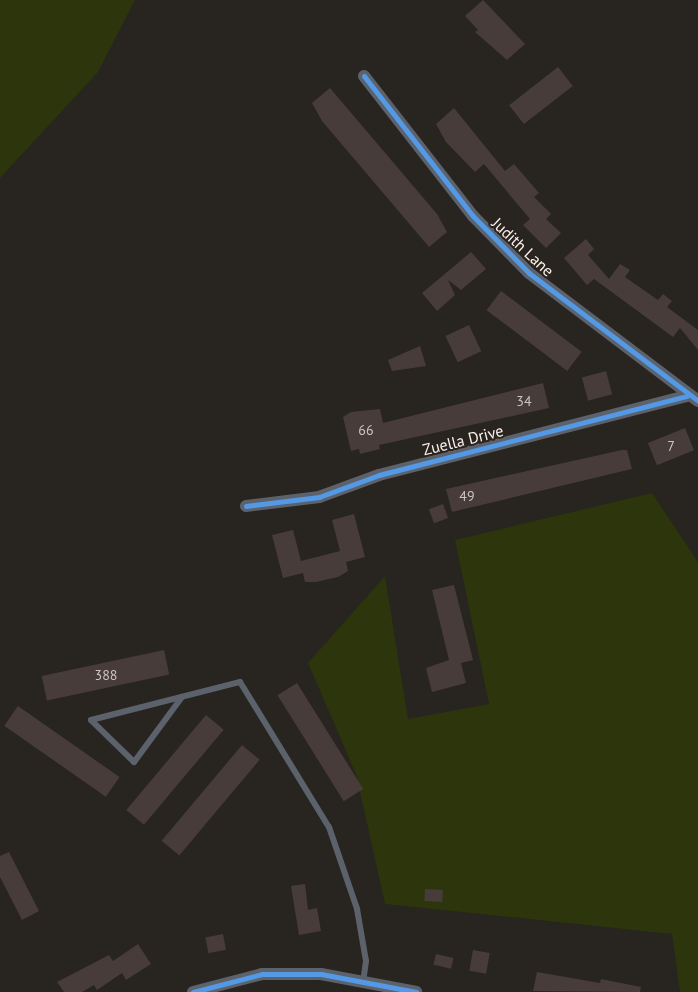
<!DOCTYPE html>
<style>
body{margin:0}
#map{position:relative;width:698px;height:992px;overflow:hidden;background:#282420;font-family:"PT Sans",sans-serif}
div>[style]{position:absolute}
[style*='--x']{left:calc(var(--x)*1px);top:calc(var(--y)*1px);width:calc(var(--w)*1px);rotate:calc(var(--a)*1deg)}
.green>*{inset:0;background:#2c350c}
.building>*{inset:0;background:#473c3a;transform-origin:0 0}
.lane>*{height:6px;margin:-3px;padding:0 3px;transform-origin:3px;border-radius:3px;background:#5c626b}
.street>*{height:12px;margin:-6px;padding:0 6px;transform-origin:6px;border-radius:6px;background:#5c626b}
.cycleway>*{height:5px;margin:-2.5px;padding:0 2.5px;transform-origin:2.5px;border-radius:2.5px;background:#5399e6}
span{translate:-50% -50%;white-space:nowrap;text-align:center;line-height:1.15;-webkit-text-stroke:4px #2b231d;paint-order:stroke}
.number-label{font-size:14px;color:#ccc4c1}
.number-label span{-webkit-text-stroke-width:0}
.street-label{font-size:16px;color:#f8f2ee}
</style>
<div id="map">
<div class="green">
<div style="clip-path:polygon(0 0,135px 0,98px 72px,0 178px)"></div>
<div style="clip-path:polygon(652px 493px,698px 562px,698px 992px,680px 992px,672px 934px,385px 904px,356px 774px,308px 663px,385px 576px,408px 719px,489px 704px,455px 540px)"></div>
</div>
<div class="building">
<div style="clip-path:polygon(483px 0,525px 44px,507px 60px,475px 32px,478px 30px,465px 16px)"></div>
<div style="left:558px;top:67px;width:24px;height:62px;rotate:52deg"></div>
<div style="clip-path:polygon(330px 88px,437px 214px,447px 232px,429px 247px,322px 121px,312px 103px)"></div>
<div style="clip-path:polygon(454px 108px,505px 171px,514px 164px,539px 193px,534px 197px,551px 214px,546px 219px,561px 233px,546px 248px,523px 225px,530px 219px,484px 164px,475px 172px,446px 142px,436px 124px)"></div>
<div style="clip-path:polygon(586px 239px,594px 249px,588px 255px,609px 279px,620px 264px,630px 270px,625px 277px,658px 300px,663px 294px,672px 301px,667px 307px,698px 330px,698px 350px,680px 328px,673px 337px,594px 279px,587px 285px,564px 258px)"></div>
<div style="clip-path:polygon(471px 252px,486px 269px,461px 290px,448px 280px,455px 295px,437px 311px,422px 293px)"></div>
<div style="left:501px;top:291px;width:101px;height:24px;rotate:37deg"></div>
<div style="left:469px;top:325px;width:29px;height:26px;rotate:65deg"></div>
<div style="clip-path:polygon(420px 346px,426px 366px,392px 371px,388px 360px)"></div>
<div style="left:606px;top:371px;width:24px;height:25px;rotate:75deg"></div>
<div style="clip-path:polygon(543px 383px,549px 408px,379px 445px,380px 449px,360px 454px,359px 449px,351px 451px,343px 417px,351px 412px,380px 409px,383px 423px)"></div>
<div style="left:685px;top:428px;width:24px;height:40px;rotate:68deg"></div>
<div style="clip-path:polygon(622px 450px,627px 450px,632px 469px,452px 512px,446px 489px)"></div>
<div style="left:443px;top:504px;width:15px;height:15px;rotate:70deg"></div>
<div style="clip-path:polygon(354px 514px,365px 557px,346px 562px,348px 571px,338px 577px,316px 582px,305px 582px,303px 573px,283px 578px,272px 535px,293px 530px,301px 561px,340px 551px,332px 520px)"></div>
<div style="clip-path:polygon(454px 585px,473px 660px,461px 663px,466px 683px,432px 692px,426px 668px,449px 660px,432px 590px)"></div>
<div style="left:164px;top:650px;width:25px;height:125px;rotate:78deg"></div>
<div style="left:297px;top:683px;width:125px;height:23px;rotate:58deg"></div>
<div style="left:18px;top:706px;width:124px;height:24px;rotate:35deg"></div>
<div style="left:206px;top:715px;width:23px;height:124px;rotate:40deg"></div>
<div style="left:242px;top:745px;width:23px;height:125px;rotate:40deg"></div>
<div style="clip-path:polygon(9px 852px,39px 911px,22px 920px,0 877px,0 856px)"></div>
<div style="clip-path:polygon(305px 884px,308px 910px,317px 908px,321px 931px,299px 935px,291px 886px)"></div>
<div style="left:425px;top:889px;width:18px;height:12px;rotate:3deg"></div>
<div style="left:223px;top:934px;width:16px;height:18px;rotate:79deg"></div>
<div style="clip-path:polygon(138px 944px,151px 964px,126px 980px,122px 973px,97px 990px,94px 985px,82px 992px,64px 992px,57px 982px,109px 955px,113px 961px)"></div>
<div style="left:473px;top:950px;width:17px;height:21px;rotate:10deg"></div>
<div style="left:436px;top:954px;width:18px;height:11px;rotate:13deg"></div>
<div style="clip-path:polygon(537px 972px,600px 983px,601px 979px,641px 987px,640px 992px,533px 991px)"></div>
</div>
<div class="lane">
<div style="--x:182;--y:697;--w:81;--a:126.4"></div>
<div style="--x:134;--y:762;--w:60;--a:-135.7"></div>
<div style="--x:91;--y:720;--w:154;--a:-14.3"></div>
<div style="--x:240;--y:682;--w:170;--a:58.5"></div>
<div style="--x:329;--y:827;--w:87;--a:71.1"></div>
<div style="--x:357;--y:909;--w:53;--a:80.2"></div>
<div style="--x:366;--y:961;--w:21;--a:98"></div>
</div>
<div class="street">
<div style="--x:364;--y:76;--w:177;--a:52.1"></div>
<div style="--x:473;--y:216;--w:80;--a:45.5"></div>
<div style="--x:529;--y:273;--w:212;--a:37.1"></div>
<div style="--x:246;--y:506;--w:74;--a:-7"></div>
<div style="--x:319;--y:497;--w:64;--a:-20.1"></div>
<div style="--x:379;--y:475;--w:318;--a:-14.4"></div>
<div style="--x:193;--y:992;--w:71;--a:-14.6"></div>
<div style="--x:262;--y:974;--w:59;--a:0"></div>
<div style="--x:321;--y:974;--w:97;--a:10.7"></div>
</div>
<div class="cycleway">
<div style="--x:364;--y:76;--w:177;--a:52.1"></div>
<div style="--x:473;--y:216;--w:80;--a:45.5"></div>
<div style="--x:529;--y:273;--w:212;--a:37.1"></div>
<div style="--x:246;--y:506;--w:74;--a:-7"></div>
<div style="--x:319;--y:497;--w:64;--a:-20.1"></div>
<div style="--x:379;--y:475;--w:318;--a:-14.4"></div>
<div style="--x:193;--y:992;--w:71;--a:-14.6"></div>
<div style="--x:262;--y:974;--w:59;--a:0"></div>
<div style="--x:321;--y:974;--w:97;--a:10.7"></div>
</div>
<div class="number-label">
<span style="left:524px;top:401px">34</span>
<span style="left:366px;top:430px">66</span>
<span style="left:671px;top:446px">7</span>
<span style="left:467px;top:496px">49</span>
<span style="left:106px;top:675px">388</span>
</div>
<div class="street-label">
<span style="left:523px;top:247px;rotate:43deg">Judith Lane</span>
<span style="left:463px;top:440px;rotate:-14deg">Zuella Drive</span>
</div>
</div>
